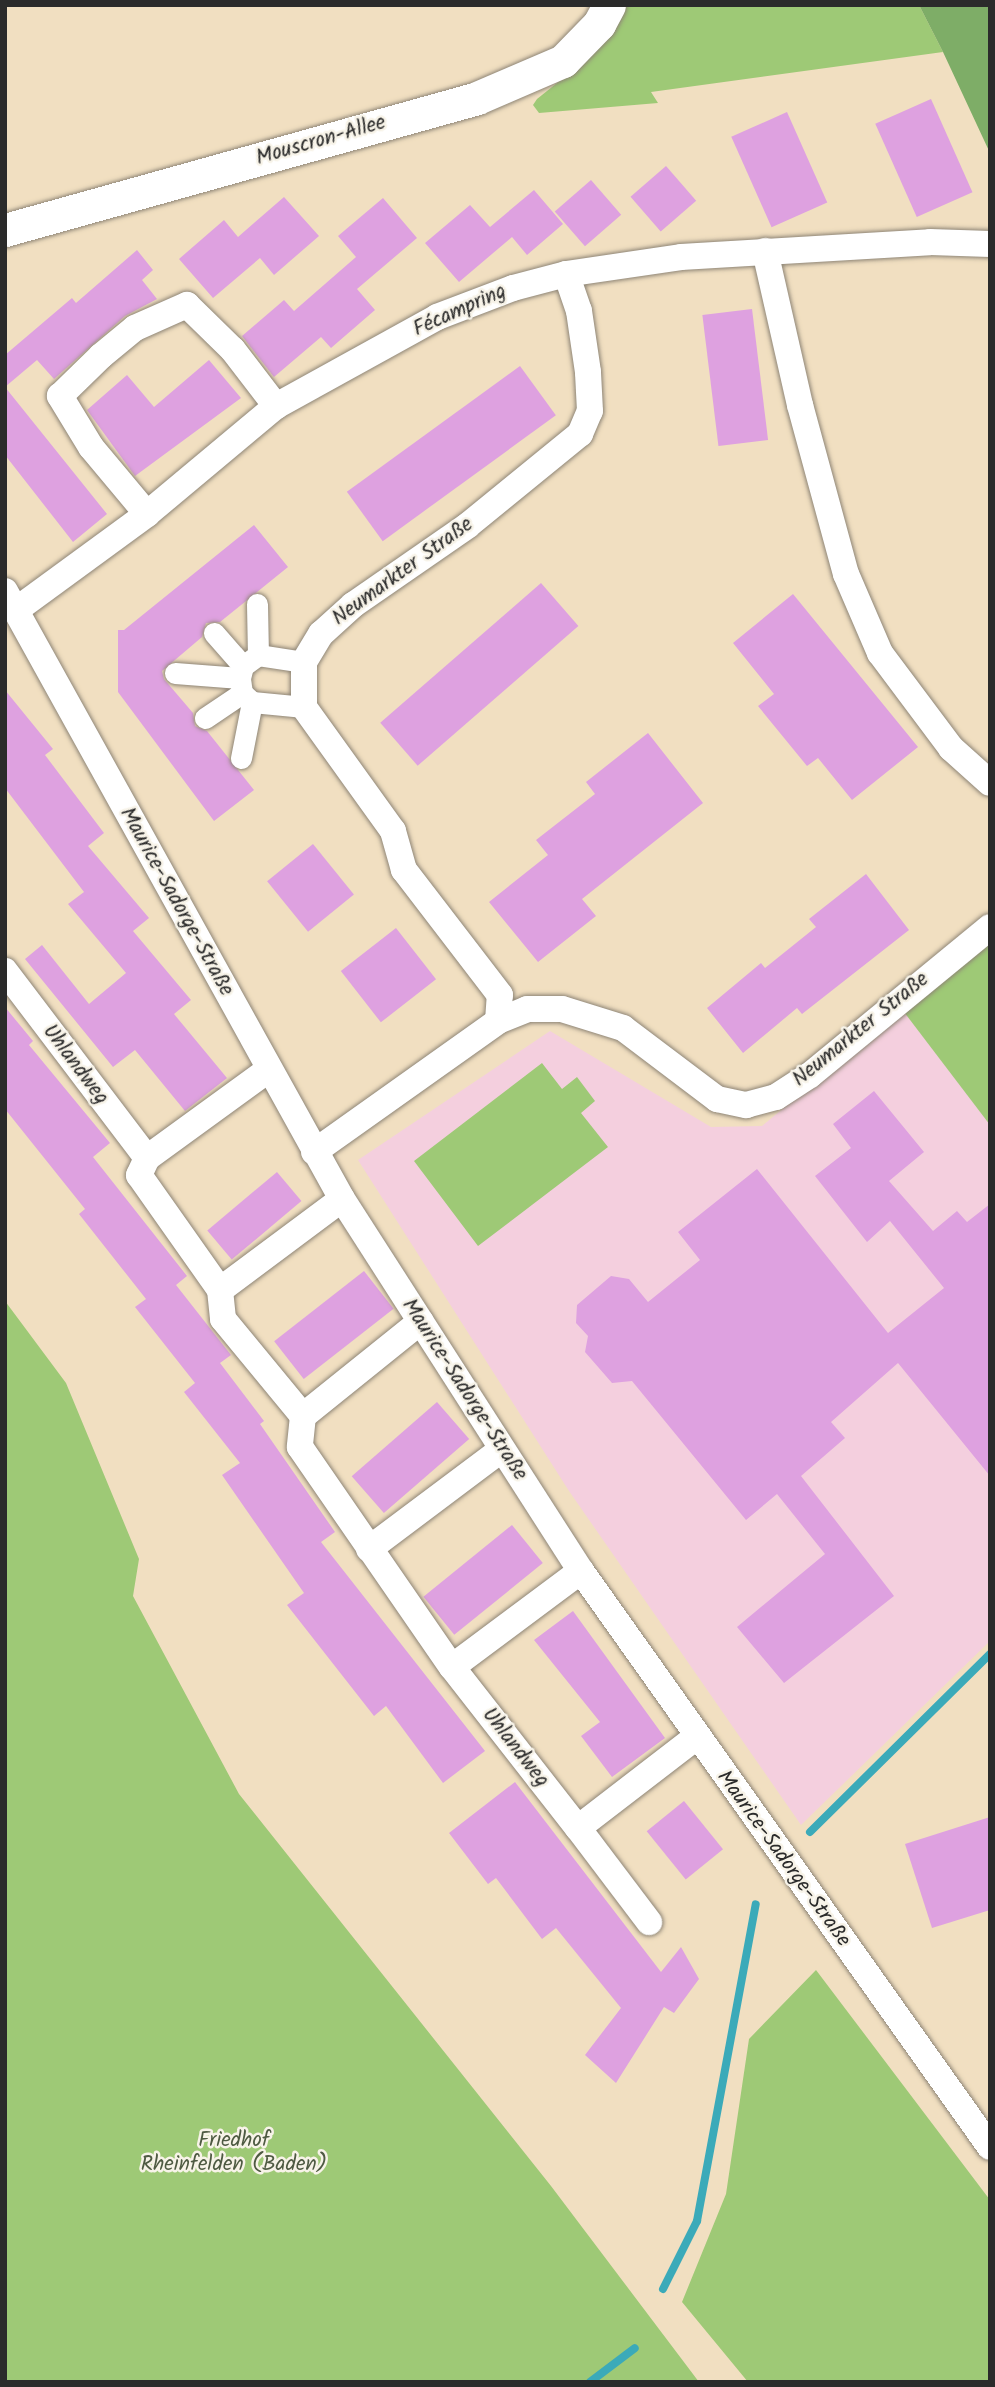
<!DOCTYPE html>
<meta charset="utf-8">
<style>
body{margin:0}
#map{position:relative;width:995px;height:2387px;overflow:hidden;background:#f1dfc1;font-family:Kalam,sans-serif}
div>[style]{position:absolute}
[style*='--x']{left:calc(var(--x)*1px);top:calc(var(--y)*1px);width:calc(var(--w)*1px);rotate:calc(var(--a)*1deg)}
.built>*{inset:0;background:#f4cfde}
.green>*{inset:0;background:#9ec976}
.forest>*{inset:0;background:#7ead67}
.stream>*{height:8px;margin:-4px;padding:0 4px;transform-origin:4px;border-radius:4px;background:#3baab9}
.building>*{inset:0;background:#dea1e0;transform-origin:0 0}
.roads{filter:drop-shadow(0 0 2px #8e8576) drop-shadow(0 0 2px #8e8576)}
.pedestrian>*{height:21px;margin:-10.5px;padding:0 10.5px;transform-origin:10.5px;border-radius:10.5px;background:#fff}
.minor>*{height:26px;margin:-13px;padding:0 13px;transform-origin:13px;border-radius:13px;background:#fff}
.tertiary>*{height:33px;margin:-16.5px;padding:0 16.5px;transform-origin:16.5px;border-radius:16.5px;background:#fff}
span{translate:-50% -50%;white-space:nowrap;text-align:center;line-height:1.15;-webkit-text-stroke:5px #f7f3e8;paint-order:stroke}
.street-label{font-size:21px;color:#2b2b2b}
.park-label{font-size:21px;color:#4e5a42}
.frame{position:absolute;inset:0;border:7px solid #2b2b2b;pointer-events:none}
</style>
<div id="map">
<div class="built">
<div style="clip-path:polygon(990px 937px,990px 1641px,801px 1825px,569px 1491px,358px 1160px,550px 1031px,711px 1127px,762px 1126px)"></div>
</div>
<div class="green">
<div style="clip-path:polygon(628px 5px,919px 5px,943px 52px,651px 92px,658px 103px,539px 113px,533px 105px,537px 99px,587px 59px)"></div>
<div style="clip-path:polygon(990px 943px,990px 1125px,904px 1012px)"></div>
<div style="clip-path:polygon(542px 1063px,562px 1089px,577px 1077px,595px 1101px,581px 1113px,608px 1147px,478px 1246px,414px 1161px)"></div>
<div style="clip-path:polygon(5px 1301px,66px 1383px,139px 1559px,133px 1596px,239px 1794px,551px 2186px,699px 2382px,5px 2382px)"></div>
<div style="clip-path:polygon(816px 1970px,990px 2200px,990px 2382px,748px 2382px,682px 2302px,726px 2194px,749px 2039px)"></div>
</div>
<div class="forest">
<div style="clip-path:polygon(919px 5px,990px 5px,990px 153px,943px 52px)"></div>
</div>
<div class="stream">
<div style="--x:810;--y:1832;--w:253;--a:-44.7"></div>
<div style="--x:663;--y:2289;--w:76;--a:-63.4"></div>
<div style="--x:697;--y:2221;--w:322;--a:-79.5"></div>
<div style="--x:590;--y:2382;--w:56;--a:-37.1"></div>
</div>
<div class="building">
<div style="left:931px;top:99px;width:102px;height:61px;rotate:66deg"></div>
<div style="left:787px;top:112px;width:99px;height:61px;rotate:66deg"></div>
<div style="left:666px;top:166px;width:46px;height:47px;rotate:49deg"></div>
<div style="left:591px;top:180px;width:46px;height:48px;rotate:49deg"></div>
<div style="clip-path:polygon(534px 190px,563px 224px,527px 255px,512px 237px,459px 282px,425px 243px,470px 205px,490px 227px)"></div>
<div style="clip-path:polygon(284px 197px,319px 236px,274px 275px,260px 258px,213px 298px,179px 259px,224px 220px,238px 237px)"></div>
<div style="clip-path:polygon(383px 198px,417px 238px,357px 289px,375px 310px,331px 348px,321px 337px,274px 377px,242px 336px,284px 300px,294px 311px,356px 257px,338px 236px)"></div>
<div style="clip-path:polygon(137px 250px,153px 270px,142px 280px,157px 299px,125px 316px,54px 379px,37px 360px,5px 387px,107px 514px,73px 542px,5px 455px,5px 355px,72px 298px,76px 303px)"></div>
<div style="left:752px;top:309px;width:132px;height:50px;rotate:83deg"></div>
<div style="clip-path:polygon(209px 360px,241px 398px,135px 476px,87px 410px,127px 375px,154px 407px)"></div>
<div style="left:520px;top:366px;width:61px;height:214px;rotate:54deg"></div>
<div style="clip-path:polygon(254px 525px,288px 567px,220px 622px,206px 623px,202px 637px,162px 671px,164px 679px,193px 713px,195px 726px,207px 731px,254px 790px,214px 821px,118px 692px,118px 630px,124px 630px)"></div>
<div style="left:541px;top:583px;width:57px;height:213px;rotate:49deg"></div>
<div style="clip-path:polygon(793px 594px,918px 747px,852px 800px,818px 758px,807px 766px,758px 706px,774px 694px,733px 643px)"></div>
<div style="clip-path:polygon(5px 690px,53px 749px,45px 755px,104px 833px,88px 846px,149px 918px,133px 931px,191px 1000px,174px 1014px,227px 1078px,185px 1111px,135px 1050px,113px 1067px,25px 959px,42px 945px,89px 1004px,126px 973px,68px 904px,84px 892px,5px 788px)"></div>
<div style="clip-path:polygon(648px 733px,703px 803px,582px 899px,596px 916px,538px 962px,489px 902px,548px 855px,536px 840px,595px 794px,586px 782px)"></div>
<div style="left:313px;top:844px;width:65px;height:59px;rotate:51deg"></div>
<div style="clip-path:polygon(866px 874px,909px 930px,802px 1014px,797px 1008px,743px 1053px,707px 1008px,761px 963px,765px 968px,816px 927px,809px 919px)"></div>
<div style="left:396px;top:928px;width:65px;height:70px;rotate:52deg"></div>
<div style="clip-path:polygon(5px 1007px,33px 1041px,29px 1045px,110px 1143px,93px 1157px,187px 1276px,176px 1285px,231px 1355px,220px 1363px,264px 1421px,260px 1424px,335px 1532px,321px 1542px,485px 1751px,443px 1783px,386px 1706px,374px 1716px,287px 1605px,304px 1593px,222px 1475px,240px 1463px,184px 1392px,195px 1383px,135px 1307px,146px 1299px,79px 1214px,85px 1209px,5px 1109px)"></div>
<div style="clip-path:polygon(874px 1091px,924px 1152px,889px 1181px,933px 1231px,957px 1211px,967px 1222px,990px 1204px,990px 1476px,898px 1363px,831px 1422px,845px 1438px,801px 1476px,894px 1596px,784px 1683px,737px 1627px,825px 1554px,777px 1494px,746px 1520px,632px 1381px,612px 1383px,585px 1352px,588px 1336px,576px 1323px,577px 1305px,611px 1276px,629px 1279px,648px 1302px,700px 1260px,678px 1232px,757px 1169px,888px 1333px,944px 1288px,890px 1221px,867px 1242px,815px 1176px,851px 1148px,833px 1124px)"></div>
<div style="left:277px;top:1172px;width:38px;height:91px;rotate:50deg"></div>
<div style="left:364px;top:1271px;width:48px;height:114px;rotate:52deg"></div>
<div style="left:437px;top:1402px;width:49px;height:113px;rotate:49deg"></div>
<div style="left:512px;top:1525px;width:49px;height:114px;rotate:51deg"></div>
<div style="clip-path:polygon(573px 1611px,665px 1738px,612px 1777px,581px 1736px,600px 1722px,534px 1640px)"></div>
<div style="clip-path:polygon(515px 1782px,661px 1972px,681px 1947px,699px 1979px,674px 2013px,664px 2007px,616px 2083px,585px 2055px,621px 2008px,556px 1928px,542px 1939px,496px 1878px,488px 1884px,449px 1833px)"></div>
<div style="left:684px;top:1801px;width:62px;height:48px;rotate:51deg"></div>
<div style="clip-path:polygon(990px 1817px,990px 1910px,932px 1928px,905px 1844px)"></div>
</div>
<div class="roads">
<div class="pedestrian">
<div style="--x:257;--y:604;--w:51;--a:88.9"></div>
<div style="--x:214;--y:633;--w:44;--a:48.7"></div>
<div style="--x:175;--y:673;--w:65;--a:4.4"></div>
<div style="--x:304;--y:707;--w:52;--a:-174.5"></div>
<div style="--x:252;--y:702;--w:13;--a:-138"></div>
<div style="--x:242;--y:693;--w:15;--a:-98"></div>
<div style="--x:240;--y:678;--w:12;--a:-76"></div>
<div style="--x:243;--y:666;--w:19;--a:-36"></div>
<div style="--x:258;--y:655;--w:47;--a:8.7"></div>
<div style="--x:205;--y:718;--w:45;--a:-34"></div>
<div style="--x:241;--y:758;--w:57;--a:-78.9"></div>
</div>
<div class="minor">
<div style="--x:765;--y:251;--w:158;--a:77.2"></div>
<div style="--x:800;--y:405;--w:175;--a:74.8"></div>
<div style="--x:846;--y:574;--w:86;--a:66.7"></div>
<div style="--x:880;--y:653;--w:119;--a:53.2"></div>
<div style="--x:951;--y:748;--w:52;--a:41.9"></div>
<div style="--x:147;--y:514;--w:87;--a:-129.9"></div>
<div style="--x:91;--y:447;--w:60;--a:-121.3"></div>
<div style="--x:60;--y:396;--w:57;--a:-44.3"></div>
<div style="--x:101;--y:356;--w:44;--a:-39.5"></div>
<div style="--x:135;--y:328;--w:57;--a:-23.9"></div>
<div style="--x:187;--y:305;--w:64;--a:44.4"></div>
<div style="--x:233;--y:350;--w:71;--a:52.5"></div>
<div style="--x:5;--y:591;--w:695;--a:61"></div>
<div style="--x:342;--y:1199;--w:442;--a:57.3"></div>
<div style="--x:581;--y:1571;--w:706;--a:54.62"></div>
<div style="--x:16;--y:610;--w:162;--a:-36.2"></div>
<div style="--x:147;--y:514;--w:168;--a:-39.9"></div>
<div style="--x:276;--y:406;--w:184;--a:-28.9"></div>
<div style="--x:437;--y:317;--w:81;--a:-20.9"></div>
<div style="--x:513;--y:288;--w:55;--a:-14.8"></div>
<div style="--x:566;--y:274;--w:116;--a:-8.4"></div>
<div style="--x:681;--y:257;--w:249;--a:-3.4"></div>
<div style="--x:930;--y:242;--w:60;--a:1.9"></div>
<div style="--x:5;--y:971;--w:235;--a:52.8"></div>
<div style="--x:147;--y:1158;--w:19;--a:115"></div>
<div style="--x:139;--y:1175;--w:141;--a:54.8"></div>
<div style="--x:220;--y:1290;--w:29;--a:84"></div>
<div style="--x:223;--y:1319;--w:126;--a:50.5"></div>
<div style="--x:303;--y:1416;--w:31;--a:96"></div>
<div style="--x:300;--y:1447;--w:267;--a:55.4"></div>
<div style="--x:452;--y:1667;--w:204;--a:52"></div>
<div style="--x:578;--y:1828;--w:149;--a:-37.6"></div>
<div style="--x:498;--y:1021;--w:26;--a:-86"></div>
<div style="--x:500;--y:995;--w:158;--a:-127.5"></div>
<div style="--x:404;--y:870;--w:41;--a:-105.8"></div>
<div style="--x:393;--y:831;--w:153;--a:-125.7"></div>
<div style="--x:304;--y:707;--w:45;--a:-90"></div>
<div style="--x:304;--y:662;--w:33;--a:-59"></div>
<div style="--x:321;--y:634;--w:43;--a:-42.2"></div>
<div style="--x:353;--y:605;--w:139;--a:-34.7"></div>
<div style="--x:467;--y:526;--w:146;--a:-39.2"></div>
<div style="--x:580;--y:434;--w:25;--a:-67"></div>
<div style="--x:590;--y:411;--w:39;--a:-93"></div>
<div style="--x:588;--y:372;--w:62;--a:-98.4"></div>
<div style="--x:579;--y:311;--w:39;--a:-109"></div>
<div style="--x:314;--y:1152;--w:226;--a:-35.4"></div>
<div style="--x:498;--y:1021;--w:31;--a:-22"></div>
<div style="--x:527;--y:1009;--w:35;--a:0"></div>
<div style="--x:562;--y:1009;--w:64;--a:17.3"></div>
<div style="--x:623;--y:1028;--w:118;--a:37.1"></div>
<div style="--x:717;--y:1099;--w:30;--a:12"></div>
<div style="--x:746;--y:1105;--w:31;--a:-15"></div>
<div style="--x:776;--y:1097;--w:40;--a:-32.9"></div>
<div style="--x:810;--y:1075;--w:233;--a:-39.4"></div>
<div style="--x:147;--y:1158;--w:150;--a:-36"></div>
<div style="--x:220;--y:1290;--w:152;--a:-36.7"></div>
<div style="--x:303;--y:1416;--w:151;--a:-38.8"></div>
<div style="--x:369;--y:1549;--w:166;--a:-36.9"></div>
<div style="--x:452;--y:1667;--w:161;--a:-36.7"></div>
<div style="--x:578;--y:1828;--w:118;--a:52.9"></div>
</div>
<div class="tertiary">
<div style="--x:5;--y:230;--w:490;--a:-15.6"></div>
<div style="--x:477;--y:98;--w:94;--a:-23.3"></div>
<div style="--x:563;--y:61;--w:52;--a:-45.8"></div>
<div style="--x:599;--y:24;--w:21;--a:-62"></div>
</div>
</div>
<div class="street-label">
<span style="left:321px;top:141px;rotate:-16deg">Mouscron-Allee</span>
<span style="left:460px;top:311px;rotate:-24deg">Fécampring</span>
<span style="left:403px;top:572px;rotate:-36deg">Neumarkter Straße</span>
<span style="left:176px;top:902px;rotate:61deg">Maurice-Sadorge-Straße</span>
<span style="left:861px;top:1030px;rotate:-39deg">Neumarkter Straße</span>
<span style="left:75px;top:1065px;rotate:53deg">Uhlandweg</span>
<span style="left:464px;top:1390px;rotate:57deg">Maurice-Sadorge-Straße</span>
<span style="left:515px;top:1748px;rotate:52deg">Uhlandweg</span>
<span style="left:783px;top:1859px;rotate:54deg">Maurice-Sadorge-Straße</span>
</div>
<div class="park-label">
<span style="left:234px;top:2153px">Friedhof<br>Rheinfelden (Baden)</span>
</div>
<div class="frame"></div>
</div>
